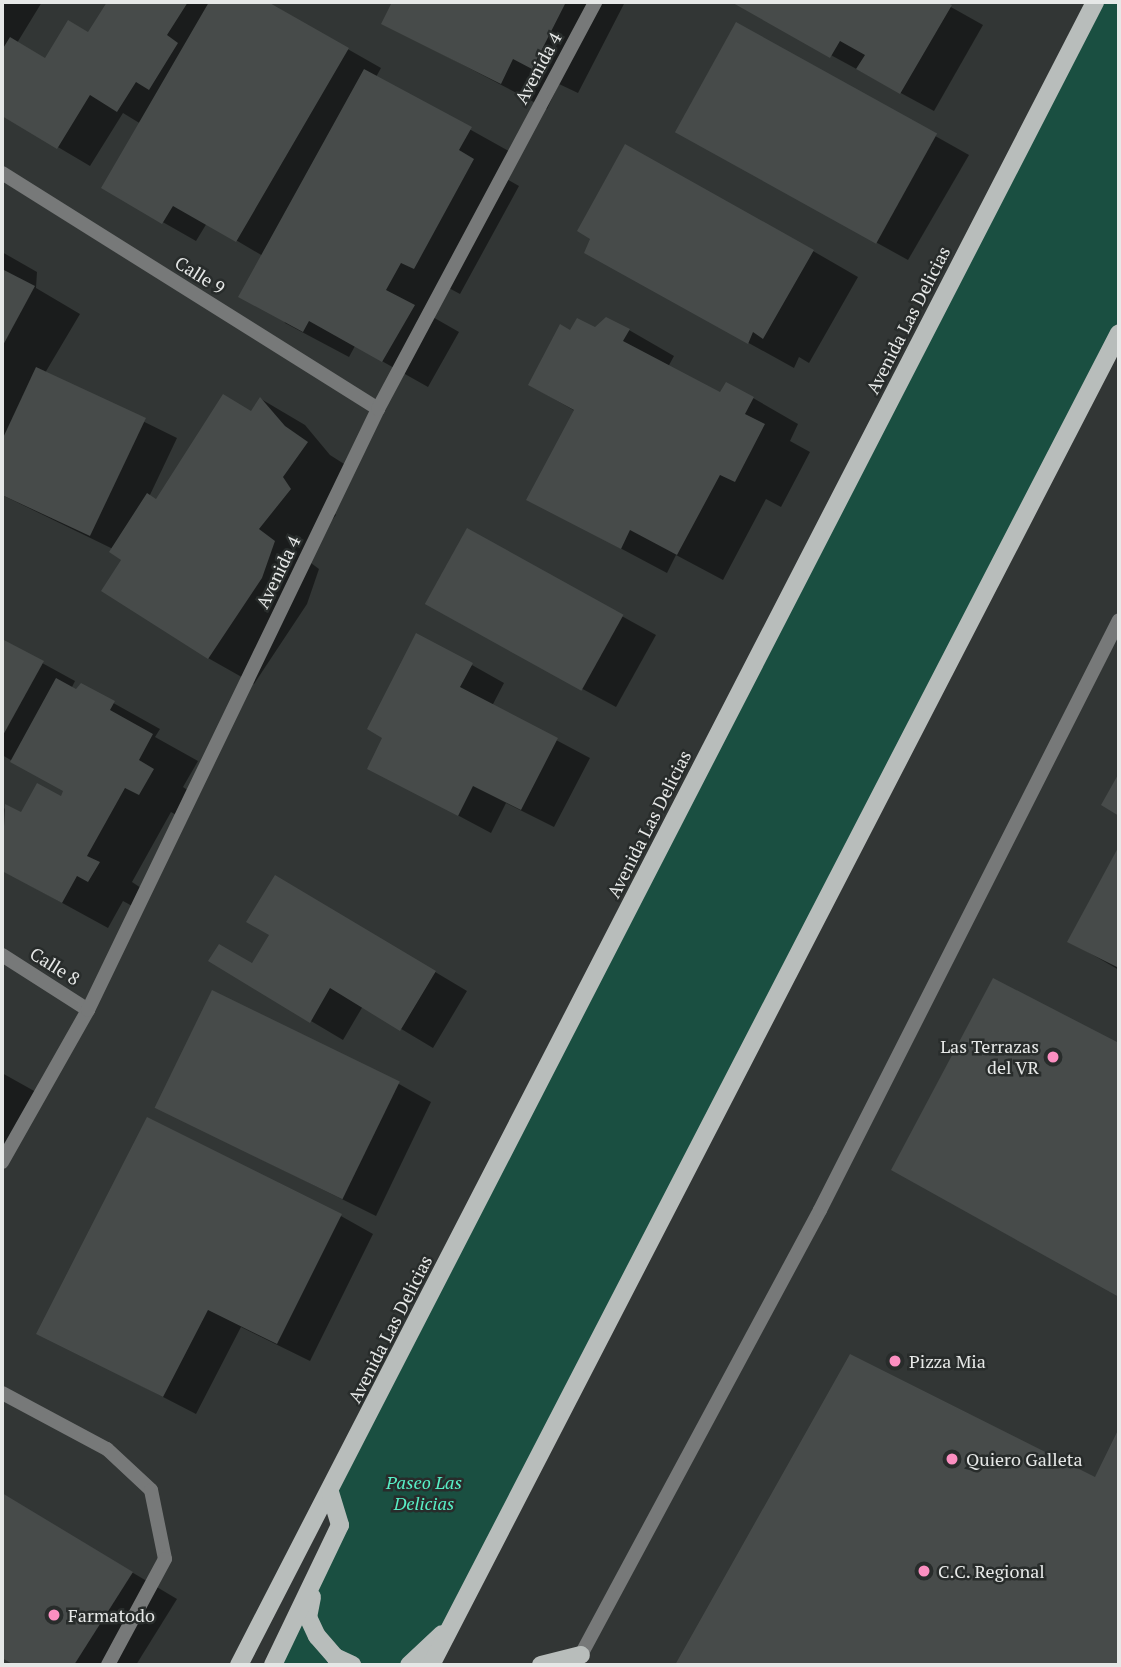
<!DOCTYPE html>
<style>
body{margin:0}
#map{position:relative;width:1121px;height:1667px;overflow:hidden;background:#323635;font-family:"PT Serif",serif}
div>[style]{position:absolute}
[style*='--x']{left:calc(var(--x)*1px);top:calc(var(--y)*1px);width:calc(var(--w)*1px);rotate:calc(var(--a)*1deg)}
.green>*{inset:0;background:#1a4f41}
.shadow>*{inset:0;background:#0007}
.building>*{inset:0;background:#474b4a;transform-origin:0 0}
.service>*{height:14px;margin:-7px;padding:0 7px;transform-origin:7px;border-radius:7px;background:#777979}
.minor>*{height:14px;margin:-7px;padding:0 7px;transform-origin:7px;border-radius:7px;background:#777979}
.primary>*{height:18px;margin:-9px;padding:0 9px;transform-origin:9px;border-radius:9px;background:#b8bdbb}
.dots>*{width:19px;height:19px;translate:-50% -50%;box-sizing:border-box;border:4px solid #282c2b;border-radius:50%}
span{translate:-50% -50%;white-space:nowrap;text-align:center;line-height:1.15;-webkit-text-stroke:5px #282c2b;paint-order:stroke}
.street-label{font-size:18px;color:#e6e8e7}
.poi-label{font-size:18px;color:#e6e8e7}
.right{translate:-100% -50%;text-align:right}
.left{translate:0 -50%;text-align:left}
.park-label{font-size:18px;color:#58efc6;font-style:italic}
.frame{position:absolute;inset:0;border:4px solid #e6e8e7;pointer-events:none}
</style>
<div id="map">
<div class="green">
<div style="clip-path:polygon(1102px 2px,1119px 2px,1119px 320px,430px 1665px,273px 1665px,340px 1525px,330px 1492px)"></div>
</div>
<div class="shadow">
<div style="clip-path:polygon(2px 2px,42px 2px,17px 43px,46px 60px,89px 34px,109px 2px,265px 2px,381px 68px,376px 77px,516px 155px,503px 177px,519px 186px,460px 294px,447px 287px,431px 316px,459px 332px,428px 387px,355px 346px,349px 357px,285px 323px,263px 256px,207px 223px,196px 241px,103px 188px,141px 124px,123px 113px,90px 166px,2px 114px)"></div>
<div style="clip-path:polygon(393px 2px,625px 2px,578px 93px,559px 84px,547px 109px,383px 23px)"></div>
<div style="clip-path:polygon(942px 2px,983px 25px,934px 111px,735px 3px)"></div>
<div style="clip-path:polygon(736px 24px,969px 155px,908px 260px,709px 150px)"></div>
<div style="clip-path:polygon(593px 239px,813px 251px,858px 277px,809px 363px,799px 357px,794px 368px,631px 278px)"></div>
<div style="clip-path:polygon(2px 252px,37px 272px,36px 288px,80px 314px,45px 373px,177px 438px,149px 497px,157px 501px,252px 412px,261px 399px,305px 425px,330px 455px,352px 469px,327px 504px,336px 515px,303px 557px,319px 569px,307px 604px,254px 684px,208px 658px,113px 549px,2px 495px)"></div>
<div style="clip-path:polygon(595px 329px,629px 330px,674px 356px,668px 367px,721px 394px,753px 398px,798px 424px,790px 441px,810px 452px,781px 507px,766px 499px,723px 580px,676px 555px,667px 573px,528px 499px,575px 411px,530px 385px,571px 332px)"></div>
<div style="clip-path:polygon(468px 531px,656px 635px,616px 707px,460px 623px)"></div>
<div style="clip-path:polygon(2px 641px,75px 681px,71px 689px,76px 691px,81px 685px,160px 729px,155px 737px,198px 761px,183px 787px,198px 797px,185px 820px,171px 812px,132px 882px,144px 890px,134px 907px,123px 901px,108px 928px,2px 870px,2px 813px,6px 806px,21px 814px,62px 799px,65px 791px,2px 755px)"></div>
<div style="clip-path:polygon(472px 665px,504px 683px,492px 706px,590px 758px,554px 827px,506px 803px,491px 833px,369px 768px)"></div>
<div style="clip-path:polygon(1119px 850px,1119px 970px,1069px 941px)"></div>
<div style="clip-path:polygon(308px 896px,467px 991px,433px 1048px,363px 1006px,343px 1040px,311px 1021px,252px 965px,271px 934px)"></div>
<div style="clip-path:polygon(993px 981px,1119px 1045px,1119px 1296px,948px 1201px)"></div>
<div style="clip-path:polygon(2px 1073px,36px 1092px,20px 1130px,2px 1145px)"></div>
<div style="clip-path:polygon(399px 1084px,431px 1102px,376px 1216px,156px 1107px)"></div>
<div style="clip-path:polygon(341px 1216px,373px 1234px,310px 1361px,241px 1327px,196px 1414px,39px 1333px)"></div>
<div style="clip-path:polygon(851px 1356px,1095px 1480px,1119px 1432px,1119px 1665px,677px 1665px)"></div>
<div style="clip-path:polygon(2px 1495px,177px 1599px,136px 1665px,16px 1665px,2px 1657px)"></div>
</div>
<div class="building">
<div style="clip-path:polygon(107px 2px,188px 2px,167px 35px,178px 43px,149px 90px,136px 82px,117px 112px,90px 95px,57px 149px,2px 116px,2px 50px,10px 37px,45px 58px,68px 20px,88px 32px)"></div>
<div style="clip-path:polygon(209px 2px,268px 2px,349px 48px,236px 242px,173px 206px,162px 224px,101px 188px)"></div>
<div style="clip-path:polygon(392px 2px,566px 2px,532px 69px,513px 59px,501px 84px,381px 24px)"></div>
<div style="clip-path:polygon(946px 2px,952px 5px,900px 94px,856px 69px,865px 55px,840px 41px,830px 58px,733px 3px)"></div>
<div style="left:736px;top:22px;width:230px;height:126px;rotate:29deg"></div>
<div style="clip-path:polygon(364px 69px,472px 127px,459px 150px,474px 159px,414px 269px,401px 263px,386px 290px,415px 305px,382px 362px,309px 321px,303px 332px,238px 297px)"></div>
<div style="clip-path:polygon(625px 144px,814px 250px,763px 339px,753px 332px,748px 344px,584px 253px,590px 239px,577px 231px)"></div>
<div style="clip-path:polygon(2px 269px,35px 286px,2px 347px)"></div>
<div style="clip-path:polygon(606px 317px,630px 329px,623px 341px,720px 392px,726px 382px,754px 397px,745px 414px,765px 424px,735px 482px,720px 475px,677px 555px,630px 530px,621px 549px,526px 500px,574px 410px,528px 385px,560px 324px,570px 330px,577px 318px,595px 327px)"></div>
<div style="clip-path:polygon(36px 367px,146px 418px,90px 536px,2px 495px,2px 440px)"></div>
<div style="clip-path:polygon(223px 394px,251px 411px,260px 397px,285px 426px,308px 442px,283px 477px,291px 489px,259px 529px,275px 541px,262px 578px,208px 659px,101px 591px,121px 560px,109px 552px,147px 493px,156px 499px)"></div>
<div style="left:467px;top:528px;width:179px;height:87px;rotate:29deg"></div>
<div style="clip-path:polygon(416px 633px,473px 663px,460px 687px,558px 738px,521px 810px,473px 786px,458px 816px,367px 769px,382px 738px,367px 729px)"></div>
<div style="clip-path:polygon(2px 639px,44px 661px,2px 737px)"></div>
<div style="clip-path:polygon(56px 678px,76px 689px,81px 683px,115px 701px,110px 710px,153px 734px,139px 760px,154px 769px,139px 795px,125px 788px,87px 856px,100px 862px,88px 882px,77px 876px,62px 903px,2px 871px,5px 804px,21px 812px,37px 783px,61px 796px,63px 791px,10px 762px)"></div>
<div style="clip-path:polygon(1119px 773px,1119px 816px,1101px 805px)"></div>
<div style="clip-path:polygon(1119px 846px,1119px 968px,1067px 942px)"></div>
<div style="clip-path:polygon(275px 875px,436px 971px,400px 1031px,330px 988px,310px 1023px,208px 961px,219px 944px,252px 963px,269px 935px,246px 922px)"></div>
<div style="clip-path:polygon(993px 978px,1119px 1043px,1119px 1297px,891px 1170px)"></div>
<div style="left:212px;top:990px;width:209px;height:131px;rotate:26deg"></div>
<div style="clip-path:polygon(147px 1117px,342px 1214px,277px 1344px,208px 1310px,163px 1397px,36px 1334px)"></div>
<div style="clip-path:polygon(850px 1354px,1095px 1477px,1119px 1428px,1119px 1665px,675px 1665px)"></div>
<div style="clip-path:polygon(2px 1493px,133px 1572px,74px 1665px,14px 1665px,2px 1658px)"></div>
</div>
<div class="service">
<div style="--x:2;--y:1393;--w:119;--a:28.1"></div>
<div style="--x:107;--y:1449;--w:60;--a:43"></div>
<div style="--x:151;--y:1490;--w:70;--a:78.5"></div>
<div style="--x:165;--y:1559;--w:120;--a:118.3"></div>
</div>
<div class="minor">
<div style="--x:2;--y:173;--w:444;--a:32.1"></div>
<div style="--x:2;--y:955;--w:102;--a:32.6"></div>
<div style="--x:2;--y:1162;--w:175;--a:-60.5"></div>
<div style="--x:88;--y:1010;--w:667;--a:-64.24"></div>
<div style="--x:378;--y:409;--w:461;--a:-61.9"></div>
<div style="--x:576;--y:1664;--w:515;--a:-61.74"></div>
<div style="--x:820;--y:1210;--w:661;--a:-63.13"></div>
</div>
<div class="primary">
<div style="--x:312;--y:1597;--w:20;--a:101"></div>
<div style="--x:308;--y:1617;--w:21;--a:65"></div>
<div style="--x:317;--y:1636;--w:28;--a:49"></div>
<div style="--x:335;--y:1657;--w:19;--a:25"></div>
<div style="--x:239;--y:1665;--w:1870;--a:-62.76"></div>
<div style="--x:273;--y:1665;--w:155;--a:-64.4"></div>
<div style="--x:340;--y:1525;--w:34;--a:-107"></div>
<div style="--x:409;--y:1665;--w:45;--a:-43.2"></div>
<div style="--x:431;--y:1665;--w:1499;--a:-62.68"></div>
<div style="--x:541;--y:1665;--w:41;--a:-14"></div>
</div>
<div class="dots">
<div style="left:1053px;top:1057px;background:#fc8fc1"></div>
<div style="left:895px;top:1361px;background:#fc8fc1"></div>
<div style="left:952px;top:1459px;background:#fc8fc1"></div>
<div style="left:924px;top:1571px;background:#fc8fc1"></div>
<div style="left:54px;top:1615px;background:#fc8fc1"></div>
</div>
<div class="street-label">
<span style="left:538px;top:68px;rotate:-62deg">Avenida 4</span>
<span style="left:200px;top:275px;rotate:32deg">Calle 9</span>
<span style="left:908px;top:320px;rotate:-63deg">Avenida Las Delicias</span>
<span style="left:278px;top:572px;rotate:-64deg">Avenida 4</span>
<span style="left:649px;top:824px;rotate:-63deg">Avenida Las Delicias</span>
<span style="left:55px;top:966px;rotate:32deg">Calle 8</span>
<span style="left:390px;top:1329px;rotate:-63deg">Avenida Las Delicias</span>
</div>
<div class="poi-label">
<span class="right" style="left:1039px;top:1057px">Las Terrazas<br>del VR</span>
<span class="left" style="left:909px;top:1361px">Pizza Mia</span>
<span class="left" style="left:966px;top:1459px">Quiero Galleta</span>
<span class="left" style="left:938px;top:1571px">C.C. Regional</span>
<span class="left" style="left:68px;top:1615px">Farmatodo</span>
</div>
<div class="park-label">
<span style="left:424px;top:1493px">Paseo Las<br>Delicias</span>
</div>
<div class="frame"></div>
</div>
